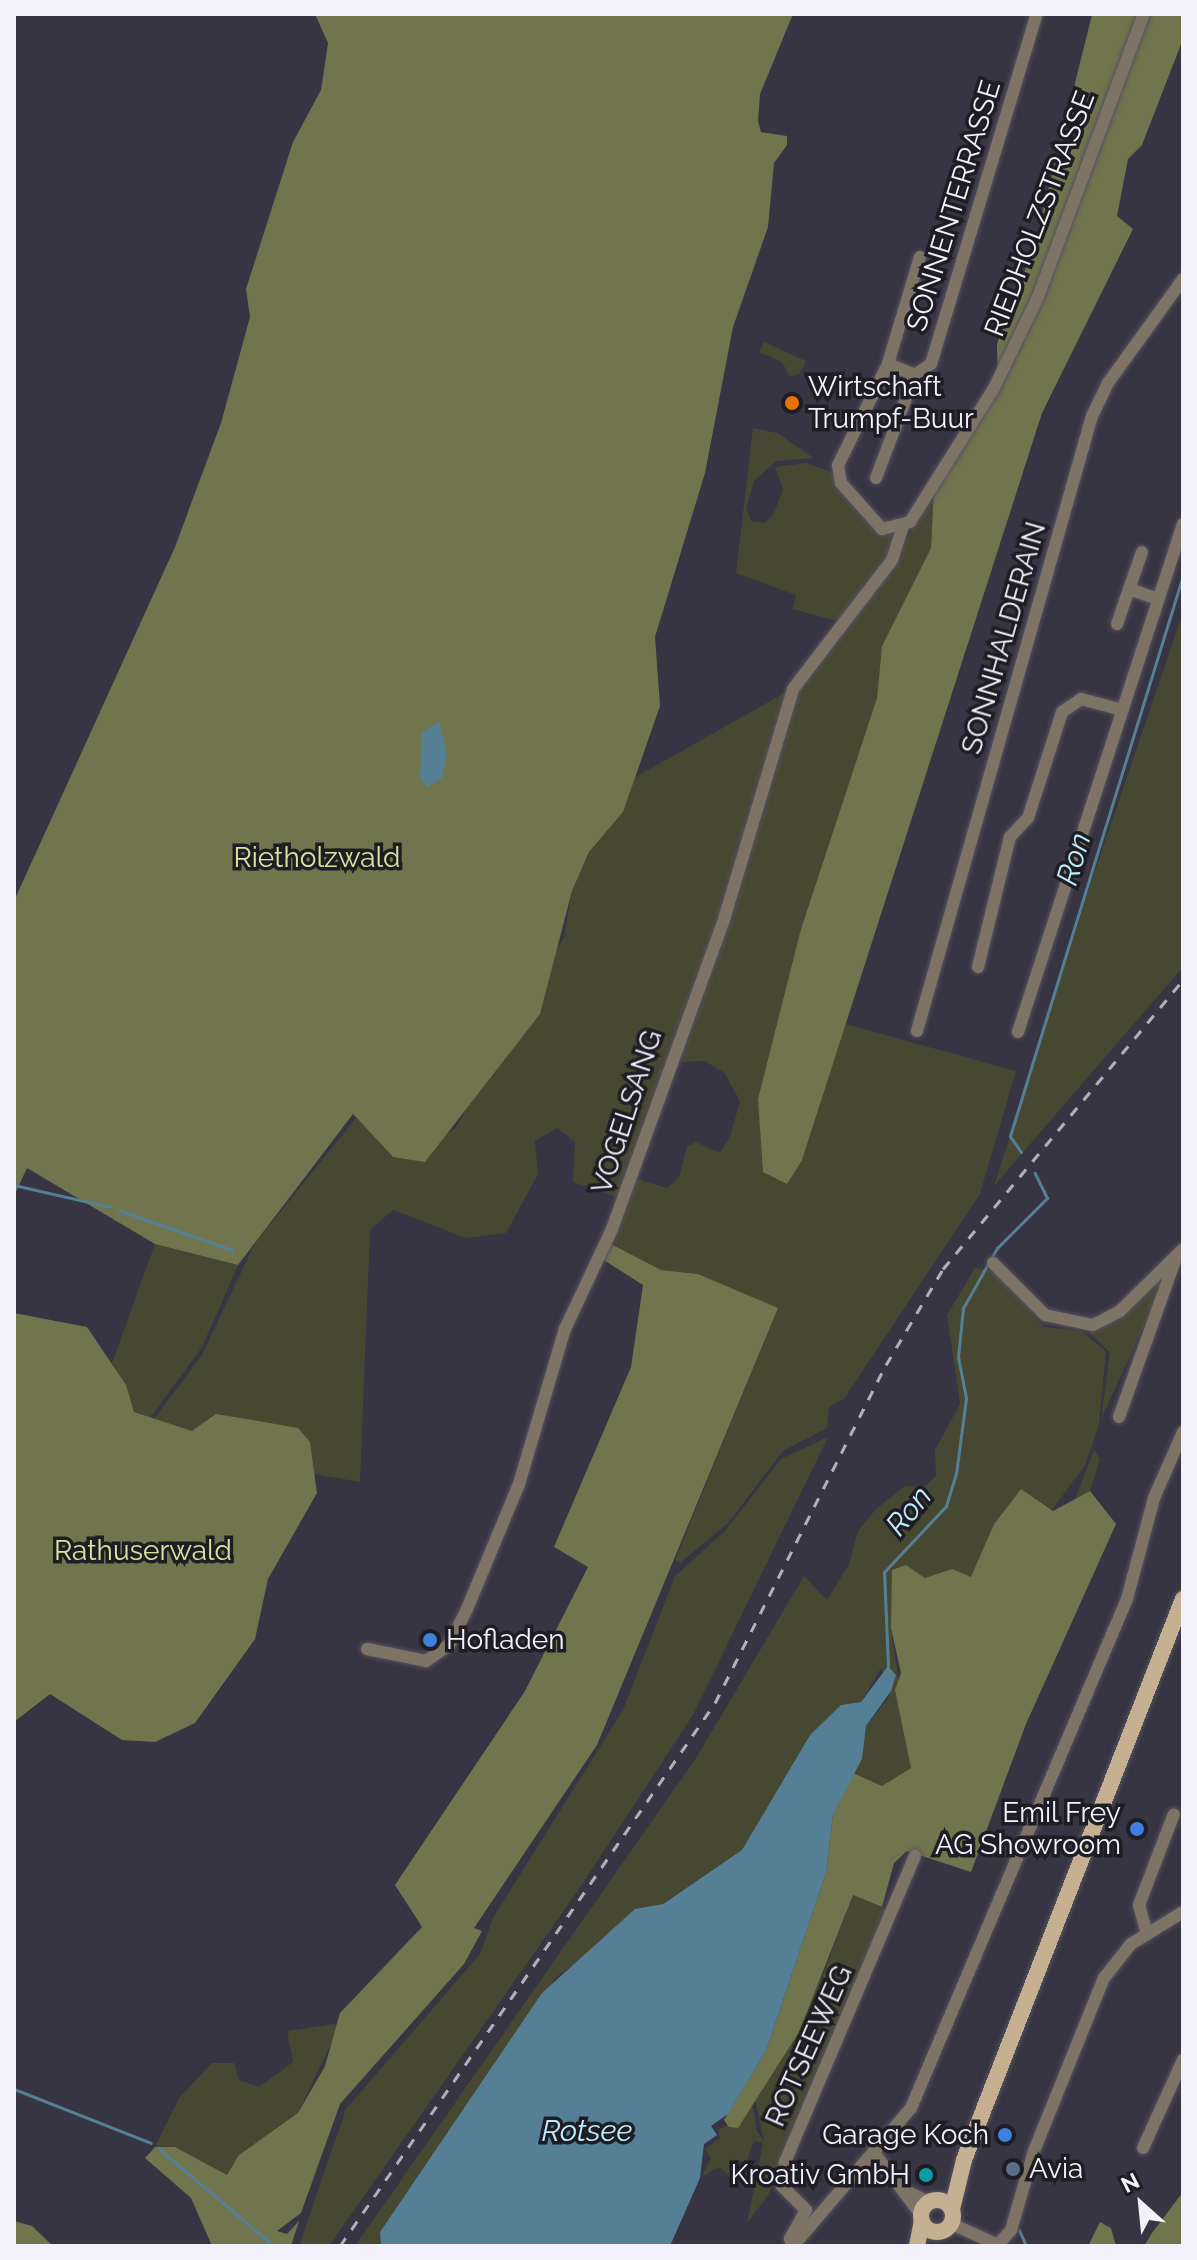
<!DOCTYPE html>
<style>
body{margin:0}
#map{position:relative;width:1197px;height:2260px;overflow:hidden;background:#373443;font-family:Raleway,sans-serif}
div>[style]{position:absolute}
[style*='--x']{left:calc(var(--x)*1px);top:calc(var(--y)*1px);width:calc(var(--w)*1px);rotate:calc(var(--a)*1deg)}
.green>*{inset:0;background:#464831}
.forest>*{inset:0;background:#71754d}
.water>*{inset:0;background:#547f94}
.stream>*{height:3px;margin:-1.5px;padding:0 1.5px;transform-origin:1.5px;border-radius:1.5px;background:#547f94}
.roads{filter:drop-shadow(0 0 2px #555260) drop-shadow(0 0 2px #555260)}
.minor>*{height:12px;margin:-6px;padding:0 6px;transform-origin:6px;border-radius:6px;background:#7e7465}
.major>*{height:16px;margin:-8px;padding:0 8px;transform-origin:8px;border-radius:8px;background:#c5b191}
.major>.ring{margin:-8px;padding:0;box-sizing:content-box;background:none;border:16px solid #c5b191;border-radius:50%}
.rail>*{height:3px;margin-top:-1.5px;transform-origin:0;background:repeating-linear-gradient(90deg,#b3b0bc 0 10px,transparent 0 20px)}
.dots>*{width:22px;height:22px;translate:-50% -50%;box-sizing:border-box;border:4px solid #1e1d24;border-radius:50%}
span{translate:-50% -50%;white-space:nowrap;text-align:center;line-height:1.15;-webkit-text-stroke:7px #1e1d24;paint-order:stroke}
.street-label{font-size:28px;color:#f3f1fb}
.poi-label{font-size:28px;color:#f3f1fb}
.left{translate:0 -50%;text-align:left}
.right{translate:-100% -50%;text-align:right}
.park-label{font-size:28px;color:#dbe29e}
.water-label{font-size:30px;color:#bfe9fe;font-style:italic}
.frame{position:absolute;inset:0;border:16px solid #f3f1fb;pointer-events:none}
.north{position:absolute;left:1101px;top:2164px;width:80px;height:80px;-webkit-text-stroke:6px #1e1d24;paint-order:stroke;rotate:333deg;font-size:22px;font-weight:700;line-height:32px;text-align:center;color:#f3f1fb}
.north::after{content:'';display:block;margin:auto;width:28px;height:36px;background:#f3f1fb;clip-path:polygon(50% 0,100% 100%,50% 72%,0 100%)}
</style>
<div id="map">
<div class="green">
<div style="clip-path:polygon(764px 342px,806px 361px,800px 373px,790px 377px,782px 362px,759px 352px)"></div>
<div style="clip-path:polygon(753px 428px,777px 433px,814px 458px,776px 461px,754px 481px,746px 508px,751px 521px,765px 523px,773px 515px,783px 490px,775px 467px,806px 463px,831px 472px,871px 527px,901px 539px,843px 623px,793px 609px,796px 595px,736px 573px)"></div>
<div style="clip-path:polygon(934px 487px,931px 548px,882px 646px,877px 698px,801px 929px,792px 980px,802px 1160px,842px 1023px,1016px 1071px,980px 1194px,844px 1399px,829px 1407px,827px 1428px,783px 1451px,729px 1522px,680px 1563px,675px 1560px,778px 1308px,698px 1274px,661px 1270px,607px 1242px,631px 1177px,667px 1188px,679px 1177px,687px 1147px,696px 1142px,720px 1153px,730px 1137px,740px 1101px,724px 1072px,704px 1061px,669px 1062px,790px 699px,900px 553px)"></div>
<div style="clip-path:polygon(1183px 613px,1183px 967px,994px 1186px,1092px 879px)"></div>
<div style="clip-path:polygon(788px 691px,730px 891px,619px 1198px,573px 1182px,575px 1142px,557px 1128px,535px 1141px,538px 1174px,506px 1233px,466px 1238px,393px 1210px,370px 1230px,360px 1482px,314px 1474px,310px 1442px,192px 1431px,154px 1419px,202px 1355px,255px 1243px,356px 1118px,393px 1157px,455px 1129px,564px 937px,572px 891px,589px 852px,623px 812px,627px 782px)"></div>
<div style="clip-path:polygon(155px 1244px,238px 1265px,202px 1347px,150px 1418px,134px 1412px,112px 1363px)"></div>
<div style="clip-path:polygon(1168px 1265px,1161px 1289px,1101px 1419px,1110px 1353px,1087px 1330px,1114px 1321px)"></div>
<div style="clip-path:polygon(975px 1268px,995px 1270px,1044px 1327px,1081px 1331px,1106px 1351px,1099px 1425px,1085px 1465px,1052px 1510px,1021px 1489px,994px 1524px,972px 1578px,952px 1569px,925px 1578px,906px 1565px,891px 1628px,911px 1768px,882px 1786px,853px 1773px,866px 1726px,889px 1697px,881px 1668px,861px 1702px,841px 1705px,810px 1735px,743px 1850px,662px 1904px,635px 1909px,610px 1939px,555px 1978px,380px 2232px,381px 2246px,355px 2246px,696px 1758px,804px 1576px,827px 1600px,849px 1564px,858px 1531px,876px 1509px,905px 1486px,925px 1486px,936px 1476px,935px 1450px,960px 1404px,947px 1315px)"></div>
<div style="clip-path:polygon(828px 1437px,693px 1715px,581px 1886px,329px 2246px,299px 2246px,346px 2109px,480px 1954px,493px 1918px,623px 1710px,675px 1576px,724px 1532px,781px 1459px)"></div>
<div style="clip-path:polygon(1094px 1450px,1100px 1459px,1090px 1491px,1075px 1499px)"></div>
<div style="clip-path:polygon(853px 1895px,891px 1911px,769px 2194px,747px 2223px,763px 2143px,754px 2141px,746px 2163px,734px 2159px,730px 2177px,719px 2167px,702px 2176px,711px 2158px,705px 2149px,720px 2138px,718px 2130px,729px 2124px,749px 2085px,757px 2131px,764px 2141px,755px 2098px,822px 1977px)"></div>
<div style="clip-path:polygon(341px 2023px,298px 2113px,239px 2155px,227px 2175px,175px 2147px,155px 2147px,179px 2098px,212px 2063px,234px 2063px,239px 2080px,259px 2087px,293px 2062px,287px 2031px)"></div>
</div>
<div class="forest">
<div style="clip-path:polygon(315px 14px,793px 14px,760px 94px,758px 121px,761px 132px,787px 136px,787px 145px,774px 163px,768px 227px,733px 327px,705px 473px,655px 637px,660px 706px,623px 812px,589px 852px,572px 891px,540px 1014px,425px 1162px,393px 1157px,353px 1114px,238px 1265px,155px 1244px,27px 1168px,14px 1196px,14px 901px,175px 547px,221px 423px,250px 317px,246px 289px,293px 142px,321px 90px,328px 43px)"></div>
<div style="clip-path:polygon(1183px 14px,1183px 39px,1142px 145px,1128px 159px,1117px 216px,1133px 229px,1042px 413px,802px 1160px,787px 1184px,763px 1172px,758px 1099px,801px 929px,877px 698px,882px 646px,931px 548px,934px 487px,998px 388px,997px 344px,1034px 246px,1092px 15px)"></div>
<div style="clip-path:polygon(607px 1242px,661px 1270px,698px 1274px,778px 1308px,597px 1745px,474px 1928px,482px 1931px,464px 1964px,340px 2104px,301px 2213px,277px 2231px,287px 2234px,299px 2221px,291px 2246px,212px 2246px,191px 2198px,145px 2158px,155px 2147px,175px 2147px,227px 2175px,239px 2155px,298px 2113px,325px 2066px,340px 2013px,422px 1927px,395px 1885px,525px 1691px,588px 1567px,554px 1547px,631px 1367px,643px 1285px,599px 1257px)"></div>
<div style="clip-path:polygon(14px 1313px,87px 1327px,126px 1385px,134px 1412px,192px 1431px,216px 1414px,253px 1420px,298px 1428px,310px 1442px,317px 1493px,268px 1579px,255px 1639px,195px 1723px,155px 1742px,122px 1740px,50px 1694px,14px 1722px)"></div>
<div style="clip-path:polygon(1021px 1489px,1053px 1511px,1090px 1491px,1116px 1524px,1026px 1724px,971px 1872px,907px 1851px,894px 1863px,882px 1907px,853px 1895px,799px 2032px,738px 2128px,729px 2127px,724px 2120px,766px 2051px,826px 1873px,833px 1814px,853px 1773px,882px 1786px,911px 1768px,895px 1690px,901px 1673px,891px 1628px,892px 1570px,906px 1565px,925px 1578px,952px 1569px,971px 1577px,994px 1524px)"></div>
<div style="clip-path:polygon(1183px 2192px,1183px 2246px,1144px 2246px,1152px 2233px)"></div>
<div style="clip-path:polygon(14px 2221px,32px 2226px,53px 2246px,14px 2246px)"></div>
<div style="clip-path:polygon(1100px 2222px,1111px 2228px,1116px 2246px,1088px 2246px)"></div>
</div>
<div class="water">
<div style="clip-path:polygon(439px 722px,447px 753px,442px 778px,427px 787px,420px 778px,422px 732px)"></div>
<div style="clip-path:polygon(888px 1666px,896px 1675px,891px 1691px,866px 1726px,862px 1759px,833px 1814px,826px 1873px,766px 2051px,728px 2114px,711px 2126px,717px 2135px,704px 2144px,700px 2178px,670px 2246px,381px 2246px,380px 2232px,542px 1993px,635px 1909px,663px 1904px,742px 1850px,810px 1735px,841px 1705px,861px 1702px)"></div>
</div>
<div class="stream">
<div style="--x:1021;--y:1152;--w:19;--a:-125"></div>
<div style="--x:1010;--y:1136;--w:587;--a:-72.86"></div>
<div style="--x:14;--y:1185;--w:98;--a:12.9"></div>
<div style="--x:118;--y:1210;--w:121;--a:19.3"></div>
<div style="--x:888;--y:1666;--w:94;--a:-92.4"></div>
<div style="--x:884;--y:1572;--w:91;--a:-46.8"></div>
<div style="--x:946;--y:1506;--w:34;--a:-73"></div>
<div style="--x:956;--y:1474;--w:77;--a:-82.5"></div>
<div style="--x:966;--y:1398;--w:42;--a:-101"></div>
<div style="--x:958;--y:1357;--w:49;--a:-84.2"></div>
<div style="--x:963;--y:1308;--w:69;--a:-60.5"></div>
<div style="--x:997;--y:1248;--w:71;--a:-45"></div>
<div style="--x:1047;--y:1198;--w:28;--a:-116"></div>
<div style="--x:14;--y:2089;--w:147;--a:21.5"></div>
<div style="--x:158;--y:2148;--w:152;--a:40.2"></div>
<div style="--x:1019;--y:2230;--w:17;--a:66"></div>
</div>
<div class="roads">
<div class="minor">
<div style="--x:920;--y:257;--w:112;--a:106.7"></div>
<div style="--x:888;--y:364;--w:113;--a:116.3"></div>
<div style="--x:838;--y:465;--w:18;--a:81"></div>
<div style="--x:841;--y:483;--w:62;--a:48.3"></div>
<div style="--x:882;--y:529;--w:29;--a:-14"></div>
<div style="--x:910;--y:522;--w:158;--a:-57.9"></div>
<div style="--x:994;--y:388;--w:101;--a:-64.2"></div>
<div style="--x:1038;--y:297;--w:302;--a:-69.5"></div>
<div style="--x:888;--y:364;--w:29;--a:22"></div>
<div style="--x:915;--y:375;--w:19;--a:-35"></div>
<div style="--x:931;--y:364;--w:366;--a:-73.2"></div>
<div style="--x:876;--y:478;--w:110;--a:-69.3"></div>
<div style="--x:1129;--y:589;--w:31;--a:19"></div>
<div style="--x:1117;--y:624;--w:76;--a:-70.9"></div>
<div style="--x:978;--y:967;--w:134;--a:-76.2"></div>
<div style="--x:1010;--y:837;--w:26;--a:-47"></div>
<div style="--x:1028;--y:818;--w:111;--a:-72.2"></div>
<div style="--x:1062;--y:712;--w:23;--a:-34"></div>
<div style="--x:1081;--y:699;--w:43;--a:14.7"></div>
<div style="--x:917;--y:1031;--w:639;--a:-74.12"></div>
<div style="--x:1092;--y:416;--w:37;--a:-64"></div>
<div style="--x:1108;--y:383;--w:128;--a:-54.2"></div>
<div style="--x:1018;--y:1032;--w:534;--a:-72.01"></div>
<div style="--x:993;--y:1263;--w:74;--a:45"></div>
<div style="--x:1045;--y:1315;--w:49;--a:11.8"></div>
<div style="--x:1093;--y:1325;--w:30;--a:-27"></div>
<div style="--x:1120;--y:1311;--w:88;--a:-44.5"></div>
<div style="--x:1119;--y:1417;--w:169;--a:-70.3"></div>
<div style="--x:367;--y:1649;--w:60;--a:11.5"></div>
<div style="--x:426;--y:1661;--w:28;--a:-35"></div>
<div style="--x:449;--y:1645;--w:40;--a:-63.4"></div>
<div style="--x:467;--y:1609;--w:135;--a:-67.4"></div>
<div style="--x:519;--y:1484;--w:162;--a:-73.5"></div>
<div style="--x:565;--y:1329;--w:110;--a:-64.8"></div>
<div style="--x:612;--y:1229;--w:333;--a:-70.1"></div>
<div style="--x:725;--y:916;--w:237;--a:-73.3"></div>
<div style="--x:793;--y:689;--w:163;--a:-52.5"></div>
<div style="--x:892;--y:560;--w:35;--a:-72"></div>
<div style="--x:1146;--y:1931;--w:27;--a:-105"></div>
<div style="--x:1139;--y:1905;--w:97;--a:-69"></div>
<div style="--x:1143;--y:2148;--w:97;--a:-65.6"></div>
<div style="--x:876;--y:2155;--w:75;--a:53.1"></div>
<div style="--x:910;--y:2193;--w:21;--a:25"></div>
<div style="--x:952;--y:2224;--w:51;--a:24.5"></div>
<div style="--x:998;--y:2245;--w:20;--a:-49"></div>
<div style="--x:1011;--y:2230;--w:82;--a:-73.8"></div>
<div style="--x:1034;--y:2151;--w:187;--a:-68"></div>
<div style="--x:1104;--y:1978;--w:43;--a:-51.5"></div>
<div style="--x:1131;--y:1944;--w:61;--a:-31.6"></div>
<div style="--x:793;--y:2246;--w:182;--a:-49.5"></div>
<div style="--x:911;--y:2108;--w:553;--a:-67.01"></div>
<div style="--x:1127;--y:1599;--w:105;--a:-75"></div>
<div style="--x:1154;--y:1498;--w:72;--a:-66.3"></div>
<div style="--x:793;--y:2246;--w:8;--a:-113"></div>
<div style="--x:790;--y:2239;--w:33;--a:-61"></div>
<div style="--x:806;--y:2210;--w:34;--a:-135"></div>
<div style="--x:782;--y:2186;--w:24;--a:-83"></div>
<div style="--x:785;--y:2162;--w:333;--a:-67"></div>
</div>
<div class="major">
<div class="ring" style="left:921px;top:2200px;width:16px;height:16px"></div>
<div style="--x:952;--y:2209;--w:50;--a:-76.2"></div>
<div style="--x:964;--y:2160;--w:602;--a:-68.68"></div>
<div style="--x:917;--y:2246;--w:25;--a:-79"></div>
</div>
</div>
<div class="rail">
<div style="--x:340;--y:2246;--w:660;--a:-55.37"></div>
<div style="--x:715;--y:1703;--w:379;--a:-63.2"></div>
<div style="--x:886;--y:1365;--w:112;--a:-59.3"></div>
<div style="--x:943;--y:1269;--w:376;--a:-50.3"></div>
</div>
<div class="dots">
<div style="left:792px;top:403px;background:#e8710a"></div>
<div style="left:430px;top:1640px;background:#3f7fe0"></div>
<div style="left:1137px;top:1829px;background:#3f7fe0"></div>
<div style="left:1005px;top:2135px;background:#3f7fe0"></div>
<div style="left:1013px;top:2169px;background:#5c6f8a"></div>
<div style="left:926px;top:2175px;background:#0f9aa8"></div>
</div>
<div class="street-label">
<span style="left:954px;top:206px;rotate:-73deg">SONNENTERRASSE</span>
<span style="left:1040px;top:214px;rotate:-69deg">RIEDHOLZSTRASSE</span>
<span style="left:1004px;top:638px;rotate:-74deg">SONNHALDERAIN</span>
<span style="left:627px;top:1112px;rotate:-72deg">VOGELSANG</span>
<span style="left:809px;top:2046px;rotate:-66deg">ROTSEEWEG</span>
</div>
<div class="poi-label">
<span class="left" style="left:808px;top:403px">Wirtschaft<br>Trumpf-Buur</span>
<span class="left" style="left:446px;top:1640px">Hofladen</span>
<span class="right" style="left:1121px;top:1829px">Emil Frey<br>AG Showroom</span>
<span class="right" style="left:989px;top:2135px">Garage Koch</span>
<span class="left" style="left:1029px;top:2169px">Avia</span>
<span class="right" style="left:910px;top:2175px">Kroativ GmbH</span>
</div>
<div class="park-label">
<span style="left:317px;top:858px">Rietholzwald</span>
<span style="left:143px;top:1551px">Rathuserwald</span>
</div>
<div class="water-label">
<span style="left:1074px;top:859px;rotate:-73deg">Ron</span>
<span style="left:909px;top:1511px;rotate:-51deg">Ron</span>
<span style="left:587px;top:2131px">Rotsee</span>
</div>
<div class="frame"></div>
<div class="north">N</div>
</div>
